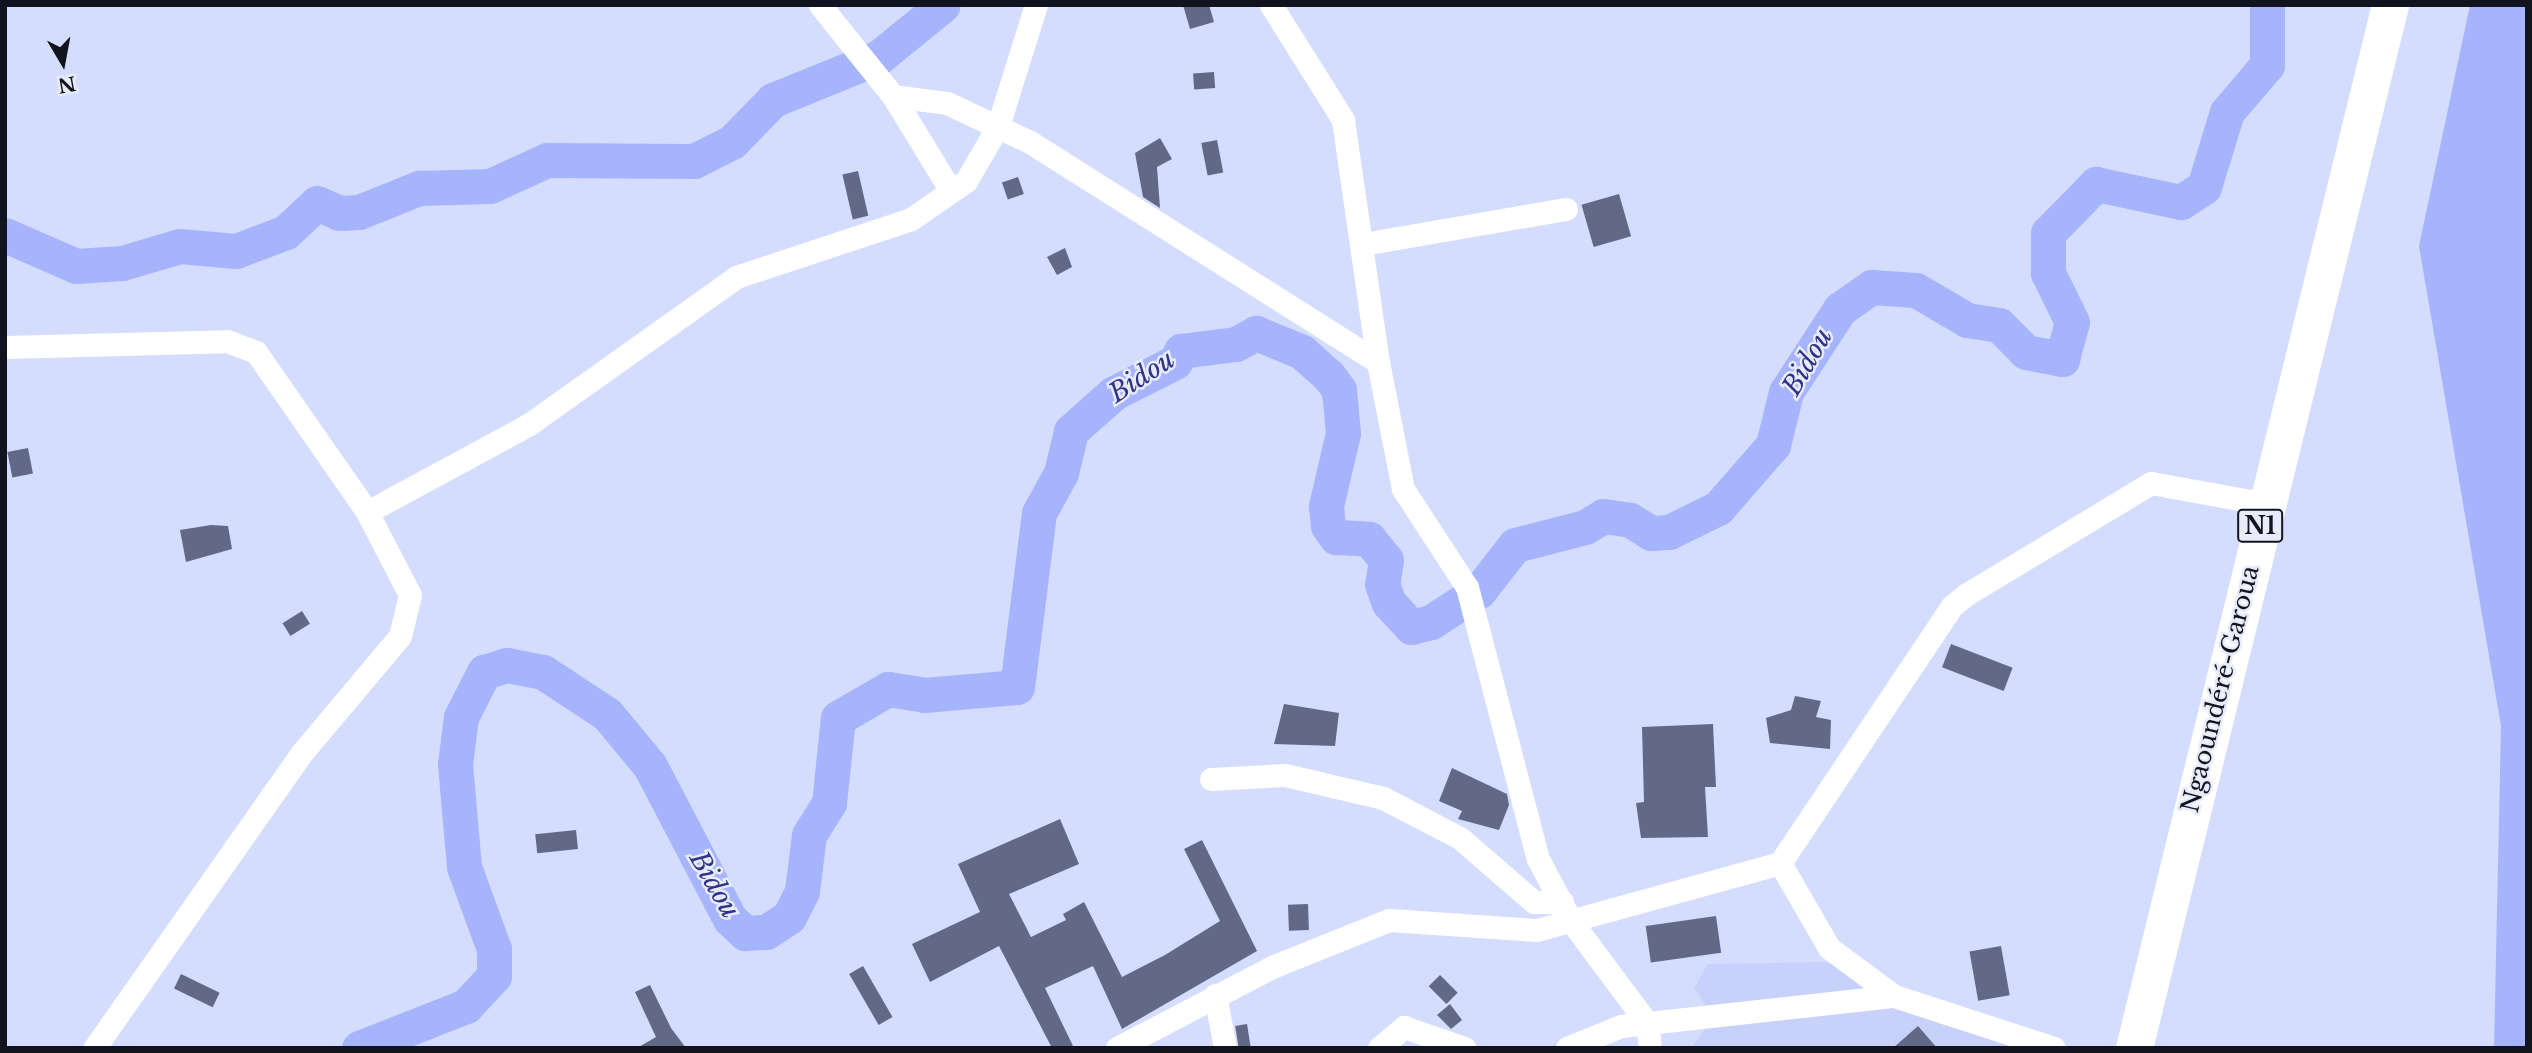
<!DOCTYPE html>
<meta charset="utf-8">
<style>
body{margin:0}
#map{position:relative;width:2532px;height:1053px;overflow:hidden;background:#d5ddff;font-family:"Libre Baskerville",serif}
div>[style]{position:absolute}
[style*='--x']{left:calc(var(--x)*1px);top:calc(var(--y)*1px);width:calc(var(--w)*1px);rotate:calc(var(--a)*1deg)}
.built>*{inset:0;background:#c8d1f9}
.water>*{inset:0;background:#a6b4fc}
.river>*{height:35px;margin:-17.5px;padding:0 17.5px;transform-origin:17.5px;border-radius:17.5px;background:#a6b4fc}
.building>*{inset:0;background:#626986;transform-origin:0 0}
.minor>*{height:23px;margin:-11.5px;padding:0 11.5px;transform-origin:11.5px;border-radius:11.5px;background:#fff}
.trunk>*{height:37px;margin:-18.5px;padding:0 18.5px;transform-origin:18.5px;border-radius:18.5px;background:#fff}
span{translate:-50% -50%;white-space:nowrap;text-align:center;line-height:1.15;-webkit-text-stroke:5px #e8ebf9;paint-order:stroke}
.shield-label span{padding:2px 5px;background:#e8ebf9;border:2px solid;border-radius:5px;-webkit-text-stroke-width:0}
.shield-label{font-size:23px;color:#11141f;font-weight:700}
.street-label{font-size:24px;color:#11141f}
.water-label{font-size:26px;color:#303486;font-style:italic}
.frame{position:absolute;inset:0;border:7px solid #11141f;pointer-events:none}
.north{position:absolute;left:28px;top:28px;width:70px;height:70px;-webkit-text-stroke:5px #e8ebf9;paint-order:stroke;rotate:170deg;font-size:19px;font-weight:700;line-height:28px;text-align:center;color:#11141f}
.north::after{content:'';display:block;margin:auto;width:24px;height:32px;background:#11141f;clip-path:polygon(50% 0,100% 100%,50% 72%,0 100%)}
</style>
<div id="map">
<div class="built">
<div style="clip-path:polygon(1827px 962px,1879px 972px,1910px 992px,2043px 1048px,1692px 1048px,1713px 1016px,1694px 988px,1708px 964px)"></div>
</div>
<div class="water">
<div style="clip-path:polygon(2470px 5px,2527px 5px,2527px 1048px,2494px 1048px,2501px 726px,2419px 246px)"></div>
</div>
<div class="river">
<div style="--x:5;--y:235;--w:77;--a:23.6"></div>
<div style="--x:76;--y:266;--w:46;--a:-3.7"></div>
<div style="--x:122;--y:263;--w:60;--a:-16.3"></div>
<div style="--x:180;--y:246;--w:56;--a:5.1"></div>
<div style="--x:236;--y:251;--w:53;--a:-20.8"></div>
<div style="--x:286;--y:232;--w:42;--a:-43.1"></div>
<div style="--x:317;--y:203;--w:24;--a:24"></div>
<div style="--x:339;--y:213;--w:20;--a:-3"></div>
<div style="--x:359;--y:212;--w:65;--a:-21.8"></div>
<div style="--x:419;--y:188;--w:71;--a:-1.6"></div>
<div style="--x:490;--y:186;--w:63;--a:-24.5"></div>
<div style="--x:547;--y:160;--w:147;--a:0.4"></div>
<div style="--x:694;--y:161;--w:42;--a:-26.6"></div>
<div style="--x:732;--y:142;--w:59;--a:-45.7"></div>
<div style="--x:773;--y:100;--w:114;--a:-22.1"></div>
<div style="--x:879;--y:57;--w:82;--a:-39.1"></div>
<div style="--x:359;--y:1048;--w:115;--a:-21.4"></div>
<div style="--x:466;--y:1006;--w:41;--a:-47"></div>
<div style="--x:494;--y:976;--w:27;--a:-90"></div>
<div style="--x:494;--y:949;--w:87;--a:-110.1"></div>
<div style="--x:464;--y:867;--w:103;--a:-95"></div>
<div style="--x:455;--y:764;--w:47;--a:-82.7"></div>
<div style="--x:461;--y:717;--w:51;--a:-62.9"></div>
<div style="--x:484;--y:672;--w:24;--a:-17"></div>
<div style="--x:507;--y:665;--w:37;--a:11"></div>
<div style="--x:543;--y:672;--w:77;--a:33.3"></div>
<div style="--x:607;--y:714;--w:67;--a:50.4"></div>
<div style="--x:650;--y:766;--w:173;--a:62.4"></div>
<div style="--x:730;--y:919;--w:21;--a:43"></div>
<div style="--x:745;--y:933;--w:21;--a:-3"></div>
<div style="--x:766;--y:932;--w:27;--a:-33"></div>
<div style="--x:789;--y:917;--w:29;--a:-63"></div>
<div style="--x:802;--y:891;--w:56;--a:-82.9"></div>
<div style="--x:809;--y:835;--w:38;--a:-58"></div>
<div style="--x:829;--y:803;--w:85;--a:-84"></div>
<div style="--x:838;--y:718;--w:58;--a:-30.1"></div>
<div style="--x:888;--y:689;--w:36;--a:9"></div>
<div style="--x:924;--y:695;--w:93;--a:-4.9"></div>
<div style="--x:1017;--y:687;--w:175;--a:-82.8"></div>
<div style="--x:1039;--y:513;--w:46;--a:-61.2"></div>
<div style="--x:1061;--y:473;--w:43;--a:-76.6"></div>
<div style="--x:1071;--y:431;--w:57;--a:-41.5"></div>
<div style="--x:1114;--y:393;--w:68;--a:-26.9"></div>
<div style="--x:1175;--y:362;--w:13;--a:-61"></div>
<div style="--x:1181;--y:351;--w:55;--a:-7.3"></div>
<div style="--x:1236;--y:344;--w:23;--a:-29"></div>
<div style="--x:1256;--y:333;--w:50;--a:22.4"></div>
<div style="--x:1302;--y:352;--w:36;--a:42"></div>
<div style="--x:1329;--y:376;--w:17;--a:54"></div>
<div style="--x:1339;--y:390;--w:43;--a:84.7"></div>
<div style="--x:1343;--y:433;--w:75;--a:103.1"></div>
<div style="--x:1326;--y:506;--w:20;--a:84"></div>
<div style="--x:1328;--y:526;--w:14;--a:54"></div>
<div style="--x:1336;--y:537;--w:33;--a:3"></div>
<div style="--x:1369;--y:539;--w:27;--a:51"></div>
<div style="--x:1386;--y:560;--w:24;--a:99"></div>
<div style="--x:1382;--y:584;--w:20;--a:70"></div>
<div style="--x:1389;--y:603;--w:33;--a:47"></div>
<div style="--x:1411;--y:627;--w:21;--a:-14"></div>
<div style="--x:1431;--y:622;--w:57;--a:-32.9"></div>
<div style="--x:1479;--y:591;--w:58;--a:-52"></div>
<div style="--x:1515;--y:545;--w:72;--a:-14.4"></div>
<div style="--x:1585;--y:527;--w:21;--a:-31"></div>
<div style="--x:1603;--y:516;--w:27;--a:8"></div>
<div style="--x:1630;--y:520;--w:25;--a:32"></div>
<div style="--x:1651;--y:533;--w:18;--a:-3"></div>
<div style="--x:1669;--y:532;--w:55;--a:-26.1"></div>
<div style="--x:1718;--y:508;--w:84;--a:-48.9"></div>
<div style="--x:1773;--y:445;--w:55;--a:-76.2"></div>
<div style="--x:1786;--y:392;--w:99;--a:-57"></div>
<div style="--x:1840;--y:309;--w:39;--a:-35"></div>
<div style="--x:1872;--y:287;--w:44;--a:3.9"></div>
<div style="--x:1916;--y:290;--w:59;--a:30.5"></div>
<div style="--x:1967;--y:320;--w:32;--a:9"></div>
<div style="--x:1999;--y:325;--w:38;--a:45"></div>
<div style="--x:2026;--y:352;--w:37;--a:11"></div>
<div style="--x:2062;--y:359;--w:38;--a:-75"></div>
<div style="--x:2072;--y:322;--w:55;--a:-116.1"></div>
<div style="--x:2048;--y:273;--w:40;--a:-90"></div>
<div style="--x:2048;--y:233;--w:69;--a:-45.6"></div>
<div style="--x:2096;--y:184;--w:87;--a:12"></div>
<div style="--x:2181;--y:202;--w:27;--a:-33"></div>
<div style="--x:2204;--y:187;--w:78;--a:-73"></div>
<div style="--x:2227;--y:112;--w:62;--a:-49.6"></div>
<div style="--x:2267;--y:65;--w:60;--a:-90"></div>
</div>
<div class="building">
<div style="clip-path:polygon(1183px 5px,1209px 5px,1214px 22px,1190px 29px)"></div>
<div style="left:1214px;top:72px;width:16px;height:21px;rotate:86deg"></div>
<div style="clip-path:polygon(1160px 138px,1172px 159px,1157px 167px,1160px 208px,1143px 197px,1135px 153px)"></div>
<div style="left:1217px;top:140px;width:33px;height:16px;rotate:79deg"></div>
<div style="left:858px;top:171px;width:46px;height:16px;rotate:77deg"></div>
<div style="left:1018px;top:177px;width:18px;height:17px;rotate:71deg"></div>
<div style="left:1619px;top:194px;width:44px;height:39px;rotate:74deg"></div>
<div style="clip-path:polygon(1065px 248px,1072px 267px,1057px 275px,1047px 257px)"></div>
<div style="left:28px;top:448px;width:26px;height:21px;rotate:79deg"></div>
<div style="clip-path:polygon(211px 525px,228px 526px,232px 549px,186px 562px,180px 530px)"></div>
<div style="left:302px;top:611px;width:15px;height:23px;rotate:58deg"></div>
<div style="left:1951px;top:644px;width:66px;height:25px;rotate:21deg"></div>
<div style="clip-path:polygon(1795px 696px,1821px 701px,1816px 717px,1831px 720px,1830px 749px,1770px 743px,1766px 718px,1791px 710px)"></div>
<div style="clip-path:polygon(1284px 704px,1339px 713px,1335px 746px,1274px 744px)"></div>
<div style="clip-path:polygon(1713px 724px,1716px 787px,1705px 787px,1708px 837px,1641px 838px,1636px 803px,1644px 802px,1642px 727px)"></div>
<div style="clip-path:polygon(1452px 768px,1507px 794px,1509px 805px,1499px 830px,1458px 819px,1462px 811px,1439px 801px)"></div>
<div style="clip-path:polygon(1060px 819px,1079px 864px,1009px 894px,1031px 937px,1066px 920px,1063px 914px,1084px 902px,1122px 977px,1165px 955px,1220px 921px,1184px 849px,1202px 840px,1257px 951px,1122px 1029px,1093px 966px,1045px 988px,1074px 1048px,1052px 1048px,999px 946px,930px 982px,912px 944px,980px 912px,958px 864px)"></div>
<div style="left:576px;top:830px;width:19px;height:41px;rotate:84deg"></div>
<div style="left:1308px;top:904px;width:26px;height:20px;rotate:88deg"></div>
<div style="left:1716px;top:916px;width:37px;height:71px;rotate:82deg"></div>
<div style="left:2001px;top:946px;width:50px;height:32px;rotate:80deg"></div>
<div style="left:863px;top:966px;width:59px;height:16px;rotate:60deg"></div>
<div style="left:181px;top:974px;width:43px;height:16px;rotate:26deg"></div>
<div style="left:1440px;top:975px;width:25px;height:16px;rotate:45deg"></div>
<div style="clip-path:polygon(650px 985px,671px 1028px,686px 1048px,637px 1048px,656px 1037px,635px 992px)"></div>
<div style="clip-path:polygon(1450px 1004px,1462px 1020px,1451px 1029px,1437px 1015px)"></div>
<div style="left:1247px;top:1024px;width:24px;height:12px;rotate:81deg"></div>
<div style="clip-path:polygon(1918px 1026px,1937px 1048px,1893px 1048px)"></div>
</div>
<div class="minor">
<div style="--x:820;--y:5;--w:117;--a:51.3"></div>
<div style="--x:893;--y:96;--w:111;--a:58.6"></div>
<div style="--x:1271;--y:5;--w:136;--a:57.9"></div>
<div style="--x:1343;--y:120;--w:245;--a:81.8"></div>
<div style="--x:893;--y:96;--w:54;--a:7.4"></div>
<div style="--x:947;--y:103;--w:92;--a:25.2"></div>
<div style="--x:1030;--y:142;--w:412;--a:32.3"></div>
<div style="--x:1378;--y:362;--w:129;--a:78.9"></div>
<div style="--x:1403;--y:489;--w:117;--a:56.9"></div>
<div style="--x:1467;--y:587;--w:281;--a:75.4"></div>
<div style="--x:1538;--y:859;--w:70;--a:62"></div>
<div style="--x:1571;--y:921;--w:127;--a:53.3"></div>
<div style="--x:1647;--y:1023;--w:25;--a:83"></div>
<div style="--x:1363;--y:244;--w:206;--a:-9.8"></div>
<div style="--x:5;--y:347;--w:222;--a:-1.5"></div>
<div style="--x:227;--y:341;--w:31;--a:21"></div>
<div style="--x:256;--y:352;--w:195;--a:55.2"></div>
<div style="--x:367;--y:512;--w:93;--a:62.6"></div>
<div style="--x:410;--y:595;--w:42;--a:103.7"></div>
<div style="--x:400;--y:636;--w:154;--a:130"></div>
<div style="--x:301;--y:754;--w:360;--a:125.1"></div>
<div style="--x:367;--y:512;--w:183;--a:-28.4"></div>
<div style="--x:528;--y:425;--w:255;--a:-35.4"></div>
<div style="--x:736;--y:277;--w:184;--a:-18.3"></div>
<div style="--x:911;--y:219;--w:67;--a:-34.6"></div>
<div style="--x:966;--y:181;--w:64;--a:-59.8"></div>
<div style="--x:998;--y:126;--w:127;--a:-72.6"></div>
<div style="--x:1211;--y:779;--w:74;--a:-3.1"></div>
<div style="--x:1285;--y:775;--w:101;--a:13.2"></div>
<div style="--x:1383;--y:798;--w:87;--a:27.5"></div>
<div style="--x:1460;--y:838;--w:98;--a:40.9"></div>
<div style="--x:1534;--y:902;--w:28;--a:0"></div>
<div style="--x:1780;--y:863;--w:98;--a:60"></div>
<div style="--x:1829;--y:948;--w:81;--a:36.4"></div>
<div style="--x:1215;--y:995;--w:54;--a:79.3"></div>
<div style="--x:1117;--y:1048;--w:175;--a:-27.6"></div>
<div style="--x:1272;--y:967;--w:126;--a:-21.9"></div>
<div style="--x:1389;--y:920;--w:148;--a:3.9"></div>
<div style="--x:1537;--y:930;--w:252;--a:-15.4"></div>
<div style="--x:1780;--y:863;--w:309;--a:-56.2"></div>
<div style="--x:1952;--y:606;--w:19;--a:-39"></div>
<div style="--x:1967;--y:594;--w:215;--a:-31.1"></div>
<div style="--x:2151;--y:483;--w:117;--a:10.3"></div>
<div style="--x:1379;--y:1048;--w:33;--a:-40"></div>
<div style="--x:1404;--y:1027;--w:64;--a:19.3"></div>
<div style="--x:1567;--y:1048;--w:58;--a:-22.2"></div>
<div style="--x:1621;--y:1026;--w:275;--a:-6.3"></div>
<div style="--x:1894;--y:996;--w:168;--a:18"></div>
</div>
<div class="trunk">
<div style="--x:2134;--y:1048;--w:1074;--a:-76.21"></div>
</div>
<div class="shield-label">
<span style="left:2260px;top:526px">N1</span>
</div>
<div class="street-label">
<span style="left:2220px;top:689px;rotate:-76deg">Ngaoundéré-Garoua</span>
</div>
<div class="water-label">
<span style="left:1808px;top:362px;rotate:-60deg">Bidou</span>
<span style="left:1142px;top:377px;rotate:-33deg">Bidou</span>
<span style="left:714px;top:885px;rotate:60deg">Bidou</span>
</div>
<div class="frame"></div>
<div class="north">N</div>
</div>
